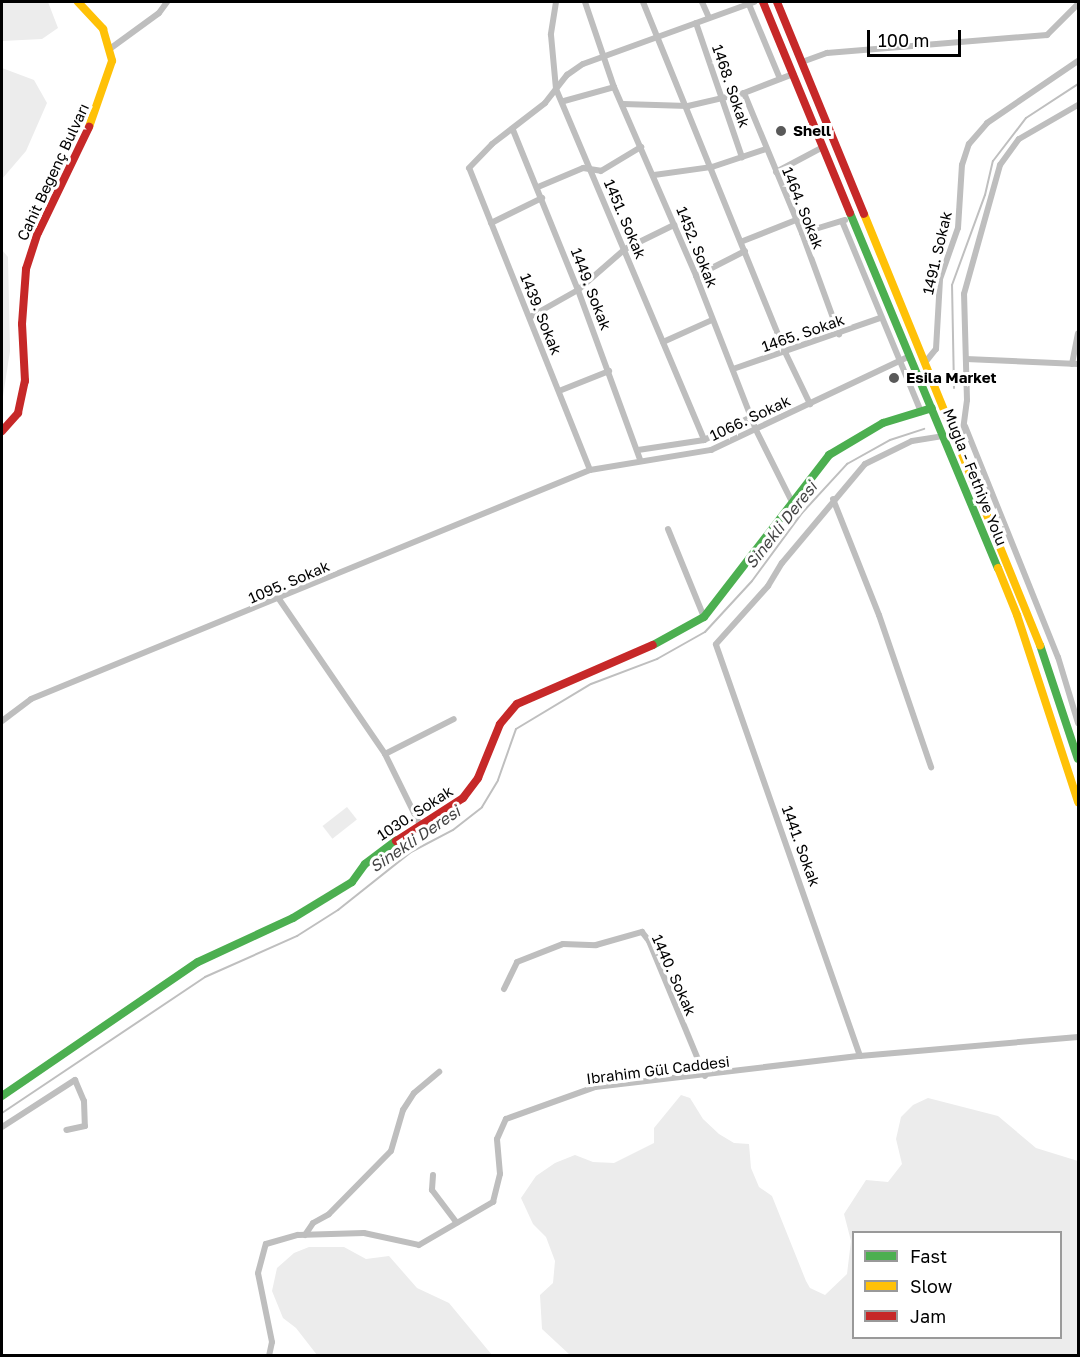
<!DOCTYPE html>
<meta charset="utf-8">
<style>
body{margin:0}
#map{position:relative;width:1080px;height:1357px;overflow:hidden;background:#fff;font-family:"Golos Text",sans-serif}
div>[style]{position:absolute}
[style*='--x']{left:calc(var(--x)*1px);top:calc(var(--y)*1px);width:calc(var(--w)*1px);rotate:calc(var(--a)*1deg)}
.green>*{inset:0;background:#ececec;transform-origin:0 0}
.stream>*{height:2px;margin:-1px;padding:0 1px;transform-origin:1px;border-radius:1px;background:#bfbfbf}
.street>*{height:6px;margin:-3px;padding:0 3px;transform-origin:3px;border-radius:3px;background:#bebebe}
.fast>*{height:8px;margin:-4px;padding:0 4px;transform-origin:4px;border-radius:4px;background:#4caf50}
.slow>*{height:8px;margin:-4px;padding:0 4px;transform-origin:4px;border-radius:4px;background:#ffc107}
.jam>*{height:8px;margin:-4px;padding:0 4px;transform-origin:4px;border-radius:4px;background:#c62828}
.dots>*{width:16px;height:16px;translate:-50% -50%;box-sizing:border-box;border:3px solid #fff;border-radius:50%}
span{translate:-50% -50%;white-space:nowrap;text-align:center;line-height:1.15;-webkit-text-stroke:6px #fff;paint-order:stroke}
.street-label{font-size:15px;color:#000}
.poi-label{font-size:15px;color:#000;font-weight:700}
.left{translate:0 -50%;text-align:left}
.water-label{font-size:16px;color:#444;font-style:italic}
.frame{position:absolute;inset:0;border:3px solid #000;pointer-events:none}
.legend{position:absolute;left:852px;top:1231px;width:210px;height:108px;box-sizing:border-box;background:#fff;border:2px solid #999;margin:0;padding:8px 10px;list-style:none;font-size:18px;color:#000}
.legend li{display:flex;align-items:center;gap:12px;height:30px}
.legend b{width:30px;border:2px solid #999}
.scale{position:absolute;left:867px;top:30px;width:94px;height:27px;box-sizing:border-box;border:3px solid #000;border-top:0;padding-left:8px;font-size:18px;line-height:21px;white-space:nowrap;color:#000;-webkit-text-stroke:4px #fff;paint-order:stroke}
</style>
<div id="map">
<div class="green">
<div style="clip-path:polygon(2px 2px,48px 2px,58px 28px,42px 39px,2px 41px)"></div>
<div style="clip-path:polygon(2px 68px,34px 80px,47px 103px,26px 151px,2px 179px)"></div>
<div style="clip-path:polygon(2px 250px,8px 257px,10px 351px,2px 403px)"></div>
<div style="left:347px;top:807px;width:16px;height:31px;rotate:52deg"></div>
<div style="clip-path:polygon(evenodd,681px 1095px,690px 1098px,703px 1119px,719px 1134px,734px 1143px,749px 1144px,751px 1168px,759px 1187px,772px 1196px,806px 1281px,810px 1288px,825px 1295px,847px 1274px,851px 1241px,844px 1214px,866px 1180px,888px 1182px,902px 1164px,896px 1139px,901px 1117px,913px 1105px,928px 1098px,998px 1116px,1036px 1148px,1078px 1161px,1078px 1355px,570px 1355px,542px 1329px,540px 1295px,553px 1283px,555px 1261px,546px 1237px,533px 1224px,521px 1198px,536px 1176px,555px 1163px,575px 1155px,593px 1162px,614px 1163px,654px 1143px,654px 1128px,681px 1095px,1060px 1232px,1060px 1338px,854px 1338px,854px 1232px,1060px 1232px)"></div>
<div style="clip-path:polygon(309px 1247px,344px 1247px,366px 1259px,389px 1256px,417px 1288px,449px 1303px,492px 1355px,317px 1355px,296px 1328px,283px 1318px,272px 1291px,277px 1268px,294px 1253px)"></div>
</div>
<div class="stream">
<div style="--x:954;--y:388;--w:103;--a:-91.1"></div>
<div style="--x:952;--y:285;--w:96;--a:-69.9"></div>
<div style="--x:985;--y:195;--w:35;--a:-77"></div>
<div style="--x:993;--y:161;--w:54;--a:-52.5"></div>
<div style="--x:1026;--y:118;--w:62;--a:-33.2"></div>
<div style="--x:2;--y:1113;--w:244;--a:-33.8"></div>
<div style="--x:205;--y:977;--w:101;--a:-24"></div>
<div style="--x:297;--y:936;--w:49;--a:-32.4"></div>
<div style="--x:338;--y:910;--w:93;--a:-38.5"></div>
<div style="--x:411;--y:852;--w:47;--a:-27.6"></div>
<div style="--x:453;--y:830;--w:37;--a:-38"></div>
<div style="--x:482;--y:807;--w:31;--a:-59"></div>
<div style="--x:498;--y:780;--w:54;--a:-70.6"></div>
<div style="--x:516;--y:729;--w:87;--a:-31"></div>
<div style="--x:591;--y:684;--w:71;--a:-20.7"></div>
<div style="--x:657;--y:659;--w:55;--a:-29.4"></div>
<div style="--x:705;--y:632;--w:69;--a:-47.3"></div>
<div style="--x:752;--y:581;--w:84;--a:-53.7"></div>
<div style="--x:802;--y:513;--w:67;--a:-47.4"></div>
<div style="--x:847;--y:464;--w:49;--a:-29.2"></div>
<div style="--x:890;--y:440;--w:36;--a:-18"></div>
</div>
<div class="street">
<div style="--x:556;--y:2;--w:33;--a:99"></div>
<div style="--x:551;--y:35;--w:54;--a:84.7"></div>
<div style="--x:556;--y:89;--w:381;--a:67.1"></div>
<div style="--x:585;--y:2;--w:90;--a:71.2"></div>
<div style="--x:614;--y:87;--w:206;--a:66.5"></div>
<div style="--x:696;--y:276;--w:165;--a:68.7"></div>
<div style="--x:756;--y:430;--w:78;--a:63.4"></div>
<div style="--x:643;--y:2;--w:378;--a:67.9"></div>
<div style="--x:785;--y:352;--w:58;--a:64.3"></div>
<div style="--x:702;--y:2;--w:17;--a:66"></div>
<div style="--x:748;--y:2;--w:83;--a:67.4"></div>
<div style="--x:696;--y:23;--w:142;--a:71.1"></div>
<div style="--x:111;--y:48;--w:59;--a:-36.1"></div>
<div style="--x:159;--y:13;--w:14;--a:-54"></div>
<div style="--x:802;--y:62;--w:27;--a:-20"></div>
<div style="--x:827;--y:53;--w:221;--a:-4.7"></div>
<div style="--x:1047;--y:35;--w:44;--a:-45"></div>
<div style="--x:744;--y:93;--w:152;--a:67.5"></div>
<div style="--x:802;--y:233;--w:108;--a:69.9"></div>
<div style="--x:564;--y:101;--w:52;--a:-15.6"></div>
<div style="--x:623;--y:104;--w:65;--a:1.8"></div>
<div style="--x:688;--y:106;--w:57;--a:-13.1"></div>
<div style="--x:744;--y:93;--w:53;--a:-21.2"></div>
<div style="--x:513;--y:130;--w:173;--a:67.9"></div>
<div style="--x:578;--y:290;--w:180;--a:69.9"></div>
<div style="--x:776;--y:172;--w:53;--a:-28"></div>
<div style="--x:654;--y:175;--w:59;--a:-7.9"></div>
<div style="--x:712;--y:167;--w:57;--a:-18.4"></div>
<div style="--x:538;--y:187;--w:49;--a:-22.9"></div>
<div style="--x:583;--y:168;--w:18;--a:9"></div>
<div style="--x:601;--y:171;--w:47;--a:-31"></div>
<div style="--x:842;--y:221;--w:207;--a:67.5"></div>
<div style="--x:491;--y:223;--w:57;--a:-26.1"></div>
<div style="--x:802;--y:233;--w:45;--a:-16.8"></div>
<div style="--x:743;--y:241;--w:57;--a:-21.6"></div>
<div style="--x:696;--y:276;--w:55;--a:-27"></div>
<div style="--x:530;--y:317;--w:55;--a:-29.4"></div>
<div style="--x:578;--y:290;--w:62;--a:-41.1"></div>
<div style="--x:625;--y:249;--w:55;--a:-26.1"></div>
<div style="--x:663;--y:342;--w:54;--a:-24.2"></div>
<div style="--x:966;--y:359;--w:112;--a:2.6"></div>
<div style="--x:927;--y:360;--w:14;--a:-51"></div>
<div style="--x:936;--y:349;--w:70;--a:-86.7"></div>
<div style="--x:940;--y:279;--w:54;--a:-70.6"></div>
<div style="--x:958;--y:228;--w:63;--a:-86.4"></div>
<div style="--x:962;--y:165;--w:22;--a:-72"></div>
<div style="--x:969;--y:144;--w:28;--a:-49"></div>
<div style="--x:987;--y:123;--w:110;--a:-34.3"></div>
<div style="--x:1072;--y:364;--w:31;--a:-79"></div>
<div style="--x:733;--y:369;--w:156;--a:-19.1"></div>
<div style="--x:559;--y:391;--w:54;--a:-21.8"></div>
<div style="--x:965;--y:426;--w:249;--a:68.1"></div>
<div style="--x:1058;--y:657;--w:69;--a:73.1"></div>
<div style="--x:961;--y:445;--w:45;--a:-82.4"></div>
<div style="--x:967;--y:400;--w:106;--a:-91.6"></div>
<div style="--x:964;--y:294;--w:134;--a:-74.4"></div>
<div style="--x:1000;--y:165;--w:32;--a:-54"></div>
<div style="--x:1019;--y:139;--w:68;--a:-30"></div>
<div style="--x:638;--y:450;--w:67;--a:-8.6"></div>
<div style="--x:704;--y:440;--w:52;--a:-26.1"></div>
<div style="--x:590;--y:470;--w:325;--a:-111.8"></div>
<div style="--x:469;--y:168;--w:33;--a:-46"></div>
<div style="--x:492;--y:144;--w:67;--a:-37.7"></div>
<div style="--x:545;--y:103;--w:36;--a:-52"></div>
<div style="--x:567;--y:75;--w:19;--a:-35"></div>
<div style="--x:583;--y:64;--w:182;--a:-19.9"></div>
<div style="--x:833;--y:499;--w:125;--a:68.4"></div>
<div style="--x:879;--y:615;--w:161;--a:71.1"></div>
<div style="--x:668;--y:529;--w:95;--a:67.8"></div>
<div style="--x:279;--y:599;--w:188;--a:55.6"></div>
<div style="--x:385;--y:754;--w:79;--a:63.8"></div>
<div style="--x:2;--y:721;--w:36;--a:-37"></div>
<div style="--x:31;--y:699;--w:604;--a:-22.28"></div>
<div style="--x:590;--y:470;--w:123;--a:-9.4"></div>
<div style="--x:711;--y:450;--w:220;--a:-25.3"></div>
<div style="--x:385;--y:754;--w:77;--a:-26.9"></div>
<div style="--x:504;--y:989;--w:30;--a:-64"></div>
<div style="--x:517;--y:962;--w:49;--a:-21.4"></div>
<div style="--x:563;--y:944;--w:33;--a:2"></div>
<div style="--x:596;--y:945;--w:48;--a:-15.8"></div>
<div style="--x:642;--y:932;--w:11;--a:52"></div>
<div style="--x:649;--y:941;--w:146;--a:67.5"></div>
<div style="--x:860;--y:1056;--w:436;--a:-109.3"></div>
<div style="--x:716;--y:644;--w:78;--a:-48.1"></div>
<div style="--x:768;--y:586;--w:27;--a:-59"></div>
<div style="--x:782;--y:563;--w:129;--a:-50"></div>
<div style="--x:865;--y:464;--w:52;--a:-26.1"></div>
<div style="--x:912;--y:441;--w:31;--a:-9"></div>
<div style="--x:2;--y:1127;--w:87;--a:-32.8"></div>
<div style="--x:75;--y:1080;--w:23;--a:67"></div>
<div style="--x:84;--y:1101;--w:25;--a:88"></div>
<div style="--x:85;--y:1126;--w:19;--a:168"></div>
<div style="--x:433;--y:1175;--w:15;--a:94"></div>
<div style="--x:432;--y:1190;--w:41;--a:52.9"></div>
<div style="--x:305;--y:1235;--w:14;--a:-56"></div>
<div style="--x:313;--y:1223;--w:18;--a:-29"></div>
<div style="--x:329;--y:1214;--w:88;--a:-45.5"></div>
<div style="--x:391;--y:1151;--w:43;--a:-73.7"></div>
<div style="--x:403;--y:1110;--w:20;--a:-57"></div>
<div style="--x:414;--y:1093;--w:33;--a:-40"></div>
<div style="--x:269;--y:1356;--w:14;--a:-78"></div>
<div style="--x:272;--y:1342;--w:70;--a:-101.5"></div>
<div style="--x:258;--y:1273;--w:30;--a:-75"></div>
<div style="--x:266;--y:1244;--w:33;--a:-16"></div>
<div style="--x:298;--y:1235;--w:66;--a:-1.7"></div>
<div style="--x:364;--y:1233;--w:56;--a:12.3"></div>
<div style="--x:419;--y:1245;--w:86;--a:-30.2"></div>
<div style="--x:493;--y:1202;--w:29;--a:-76"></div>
<div style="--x:500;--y:1174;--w:35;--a:-95"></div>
<div style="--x:497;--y:1139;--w:22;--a:-66"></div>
<div style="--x:506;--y:1119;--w:95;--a:-19.8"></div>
<div style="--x:595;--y:1087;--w:267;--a:-6.7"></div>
<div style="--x:860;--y:1056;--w:219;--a:-5"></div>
</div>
<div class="fast">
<div style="--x:850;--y:213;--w:385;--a:67.4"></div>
<div style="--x:653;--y:645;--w:58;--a:-28.8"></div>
<div style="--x:704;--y:617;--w:205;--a:-52.3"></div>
<div style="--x:829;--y:455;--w:63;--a:-30.7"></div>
<div style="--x:883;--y:423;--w:51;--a:-17"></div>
<div style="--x:1040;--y:645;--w:120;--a:71.6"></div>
<div style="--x:2;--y:1096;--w:237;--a:-34.4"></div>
<div style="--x:198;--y:962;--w:105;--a:-24.9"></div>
<div style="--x:293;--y:918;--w:69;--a:-31.4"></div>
<div style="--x:352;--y:882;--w:22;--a:-54"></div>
<div style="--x:365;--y:864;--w:39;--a:-37"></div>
</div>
<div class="slow">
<div style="--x:78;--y:2;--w:37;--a:47"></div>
<div style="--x:103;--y:29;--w:33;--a:74"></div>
<div style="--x:112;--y:61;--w:70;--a:109.2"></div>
<div style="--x:864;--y:214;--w:466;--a:67.8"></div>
<div style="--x:998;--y:568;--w:51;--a:68"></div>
<div style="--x:1017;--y:615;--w:197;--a:71.9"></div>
</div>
<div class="jam">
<div style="--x:763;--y:2;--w:228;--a:67.6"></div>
<div style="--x:777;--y:2;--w:229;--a:67.7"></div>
<div style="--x:2;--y:431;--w:24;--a:-48"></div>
<div style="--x:18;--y:413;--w:33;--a:-78"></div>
<div style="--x:25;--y:381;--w:57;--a:-93"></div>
<div style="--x:22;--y:324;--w:55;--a:-85.8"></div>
<div style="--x:26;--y:269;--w:38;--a:-72"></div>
<div style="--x:38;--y:233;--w:118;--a:-64.3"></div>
<div style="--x:396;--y:841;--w:80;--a:-32.7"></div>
<div style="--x:463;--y:798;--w:25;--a:-53"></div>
<div style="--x:478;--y:778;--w:58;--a:-67.8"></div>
<div style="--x:500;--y:724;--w:26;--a:-50"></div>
<div style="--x:517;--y:704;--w:148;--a:-23.5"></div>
</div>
<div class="dots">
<div style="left:781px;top:131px;background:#595959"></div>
<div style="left:894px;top:378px;background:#595959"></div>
</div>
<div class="street-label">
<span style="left:731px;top:86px;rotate:71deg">1468. Sokak</span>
<span style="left:53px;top:172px;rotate:-65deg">Cahit Beğenç Bulvarı</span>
<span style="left:803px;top:208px;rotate:68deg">1464. Sokak</span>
<span style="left:625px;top:219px;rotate:67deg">1451. Sokak</span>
<span style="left:697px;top:247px;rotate:68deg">1452. Sokak</span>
<span style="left:937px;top:253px;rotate:-77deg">1491. Sokak</span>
<span style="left:591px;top:289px;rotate:69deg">1449. Sokak</span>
<span style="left:541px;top:314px;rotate:68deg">1439. Sokak</span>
<span style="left:803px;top:333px;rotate:-19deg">1465. Sokak</span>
<span style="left:750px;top:418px;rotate:-25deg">1066. Sokak</span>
<span style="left:975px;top:477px;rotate:68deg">Muğla - Fethiye Yolu</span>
<span style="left:289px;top:582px;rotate:-23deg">1095. Sokak</span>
<span style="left:415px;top:813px;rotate:-33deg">1030. Sokak</span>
<span style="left:801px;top:846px;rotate:70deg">1441. Sokak</span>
<span style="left:674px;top:975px;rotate:66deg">1440. Sokak</span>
<span style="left:658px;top:1070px;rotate:-7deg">Ibrahim Gül Caddesi</span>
</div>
<div class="poi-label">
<span class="left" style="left:793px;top:131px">Shell</span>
<span class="left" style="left:906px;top:378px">Esila Market</span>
</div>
<div class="water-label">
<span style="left:781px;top:525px;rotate:-52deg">Sinekli Deresi</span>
<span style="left:415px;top:839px;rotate:-34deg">Sinekli Deresi</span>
</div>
<div class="frame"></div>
<ul class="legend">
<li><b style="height:8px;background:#4caf50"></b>Fast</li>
<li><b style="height:8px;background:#ffc107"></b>Slow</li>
<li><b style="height:8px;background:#c62828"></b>Jam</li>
</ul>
<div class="scale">100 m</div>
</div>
